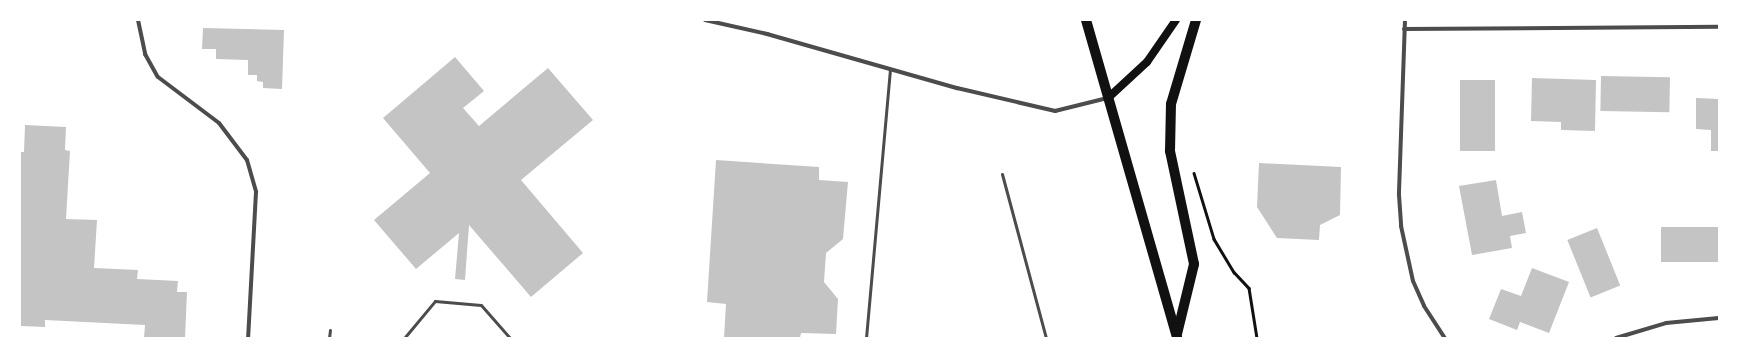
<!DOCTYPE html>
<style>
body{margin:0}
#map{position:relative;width:1739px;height:358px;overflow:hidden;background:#fff;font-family:"Source Serif 4",serif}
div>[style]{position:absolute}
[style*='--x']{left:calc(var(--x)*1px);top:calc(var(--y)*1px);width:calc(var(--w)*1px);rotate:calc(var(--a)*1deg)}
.building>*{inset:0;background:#c4c4c4;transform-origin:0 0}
.path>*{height:2.5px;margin:-1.25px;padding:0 1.25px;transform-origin:1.25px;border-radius:1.25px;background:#111}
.service>*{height:3px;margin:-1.5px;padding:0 1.5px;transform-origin:1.5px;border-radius:1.5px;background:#4c4c4c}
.minor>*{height:4px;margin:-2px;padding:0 2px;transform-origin:2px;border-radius:2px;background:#4c4c4c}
.secondary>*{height:8px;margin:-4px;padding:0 4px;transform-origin:4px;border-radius:4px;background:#111}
.primary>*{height:10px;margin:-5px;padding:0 5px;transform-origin:5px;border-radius:5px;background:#111}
span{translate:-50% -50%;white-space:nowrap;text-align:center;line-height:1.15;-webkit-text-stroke:3px #fff;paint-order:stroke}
.frame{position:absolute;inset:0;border:21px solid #fff;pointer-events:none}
</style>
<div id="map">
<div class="building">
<div style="clip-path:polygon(203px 28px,284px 30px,282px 89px,263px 88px,263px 82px,257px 81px,257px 75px,248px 75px,248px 60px,216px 59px,216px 49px,202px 49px)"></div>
<div style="clip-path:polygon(455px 57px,484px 91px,463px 108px,479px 126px,548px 68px,593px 120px,521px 180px,583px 253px,531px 297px,469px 225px,465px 280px,455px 279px,459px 233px,416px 269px,374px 220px,430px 173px,383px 118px)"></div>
<div style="left:1601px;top:76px;width:69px;height:35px;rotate:1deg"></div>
<div style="clip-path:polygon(1532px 78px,1596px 80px,1595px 131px,1561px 130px,1561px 122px,1531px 121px)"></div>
<div style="left:1460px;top:80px;width:35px;height:71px"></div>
<div style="clip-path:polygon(1696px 98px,1719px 99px,1719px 151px,1711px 151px,1711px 130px,1696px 129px)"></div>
<div style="clip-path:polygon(25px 125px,66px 127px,65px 150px,70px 151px,66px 219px,97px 220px,94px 268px,138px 270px,137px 279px,178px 281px,177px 292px,187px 292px,185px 338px,144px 338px,145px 325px,45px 320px,45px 327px,20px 326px,20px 152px,24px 152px)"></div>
<div style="clip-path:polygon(716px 160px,819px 167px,819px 180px,848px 182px,843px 239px,826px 253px,824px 282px,838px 299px,836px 334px,801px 333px,800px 338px,724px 338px,726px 304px,707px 302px)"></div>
<div style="clip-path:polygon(1259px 163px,1341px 167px,1340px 215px,1320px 225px,1319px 240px,1277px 238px,1257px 207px)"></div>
<div style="clip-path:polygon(1496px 180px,1502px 216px,1522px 212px,1526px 233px,1510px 236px,1512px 248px,1472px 255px,1459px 186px)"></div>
<div style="left:1719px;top:227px;width:35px;height:58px;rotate:90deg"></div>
<div style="left:1597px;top:228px;width:62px;height:32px;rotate:68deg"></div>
<div style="clip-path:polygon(1532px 268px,1569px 282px,1549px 333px,1520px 322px,1517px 330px,1489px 319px,1501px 289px,1521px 296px)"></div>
</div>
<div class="path">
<div style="--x:1194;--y:173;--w:69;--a:73.1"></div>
<div style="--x:1214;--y:239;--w:39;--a:59"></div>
<div style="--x:1234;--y:272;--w:22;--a:47"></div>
<div style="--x:1249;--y:288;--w:51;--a:80.9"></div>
</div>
<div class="service">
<div style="--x:1002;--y:174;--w:170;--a:75"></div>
<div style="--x:405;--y:337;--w:47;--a:-50.2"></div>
<div style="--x:435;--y:301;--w:46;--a:5"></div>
<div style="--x:481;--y:305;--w:44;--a:48.7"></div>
<div style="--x:329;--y:338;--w:8;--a:-83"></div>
<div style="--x:866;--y:338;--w:270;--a:-84.9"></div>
</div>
<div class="minor">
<div style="--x:138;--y:20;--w:35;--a:78"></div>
<div style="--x:145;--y:54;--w:26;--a:61"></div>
<div style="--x:158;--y:77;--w:76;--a:37"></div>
<div style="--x:219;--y:123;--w:46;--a:52.9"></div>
<div style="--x:247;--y:160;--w:33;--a:74"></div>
<div style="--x:256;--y:192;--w:146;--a:93.1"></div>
<div style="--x:705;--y:20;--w:64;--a:12.7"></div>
<div style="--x:767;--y:34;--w:198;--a:15.9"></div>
<div style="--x:957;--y:88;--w:101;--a:13.2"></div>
<div style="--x:1055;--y:111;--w:54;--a:-14"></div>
<div style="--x:1405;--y:20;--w:175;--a:92"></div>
<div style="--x:1399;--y:195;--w:31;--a:86"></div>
<div style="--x:1401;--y:226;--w:56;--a:77.7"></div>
<div style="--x:1413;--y:281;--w:27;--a:66"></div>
<div style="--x:1424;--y:306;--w:38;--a:57"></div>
<div style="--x:1404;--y:29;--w:315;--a:-0.4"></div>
<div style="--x:1616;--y:338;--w:52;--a:-16.7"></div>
<div style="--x:1666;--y:323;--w:53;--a:-5.4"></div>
</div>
<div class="secondary">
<div style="--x:1108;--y:98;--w:53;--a:-42.7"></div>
<div style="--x:1147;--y:62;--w:51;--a:-55.4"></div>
</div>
<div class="primary">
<div style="--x:1086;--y:20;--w:331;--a:74"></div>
<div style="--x:1177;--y:334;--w:72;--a:-76.3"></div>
<div style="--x:1194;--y:264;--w:116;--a:-102"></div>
<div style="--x:1170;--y:151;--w:47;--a:-88.8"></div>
<div style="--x:1171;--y:104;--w:88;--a:-73.4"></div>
</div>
<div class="frame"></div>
</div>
